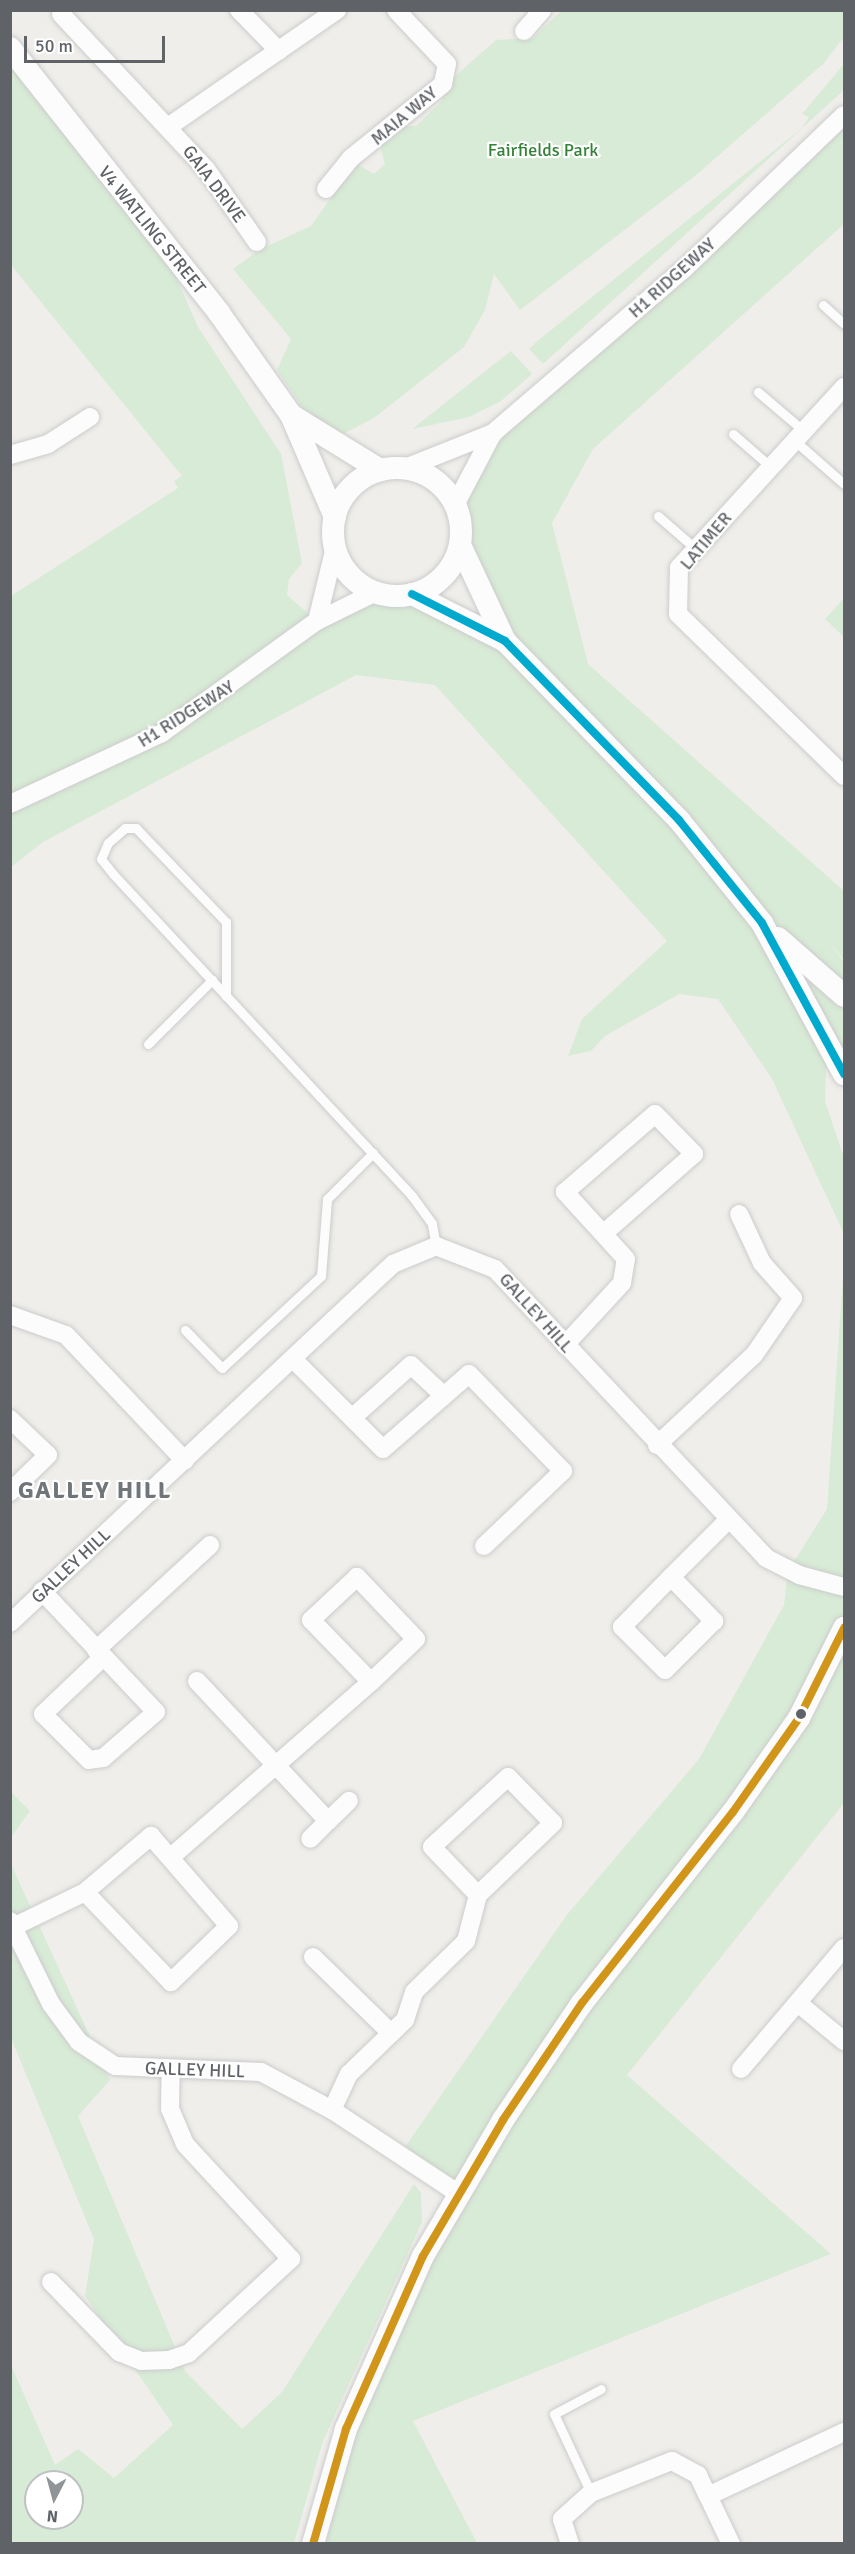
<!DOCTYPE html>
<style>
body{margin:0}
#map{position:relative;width:855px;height:2554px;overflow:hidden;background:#efeeea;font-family:Signika,sans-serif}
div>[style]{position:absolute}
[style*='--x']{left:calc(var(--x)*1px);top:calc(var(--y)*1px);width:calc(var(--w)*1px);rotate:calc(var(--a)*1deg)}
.green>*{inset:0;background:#d8ebd6}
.roads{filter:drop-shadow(0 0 2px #cbcccc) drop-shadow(0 0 2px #cbcccc)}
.service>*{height:9px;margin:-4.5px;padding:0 4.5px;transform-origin:4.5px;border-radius:4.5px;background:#fdfcfc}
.minor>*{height:18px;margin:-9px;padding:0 9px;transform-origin:9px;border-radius:9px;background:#fdfcfc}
.tertiary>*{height:22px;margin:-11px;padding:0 11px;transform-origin:11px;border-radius:11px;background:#fdfcfc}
.tertiary>.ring{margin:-11px;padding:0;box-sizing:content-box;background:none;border:22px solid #fdfcfc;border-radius:50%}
.bus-1>*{height:8px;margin:-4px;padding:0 4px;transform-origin:4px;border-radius:4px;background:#00a9ce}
.bus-2>*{height:8px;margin:-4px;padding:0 4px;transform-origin:4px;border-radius:4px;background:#d1951a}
.dots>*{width:16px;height:16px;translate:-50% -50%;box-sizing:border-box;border:3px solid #fff;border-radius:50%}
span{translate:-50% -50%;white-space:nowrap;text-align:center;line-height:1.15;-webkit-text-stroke:4.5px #fff;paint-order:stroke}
.street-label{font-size:18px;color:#5f6368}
.park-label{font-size:18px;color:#348238}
.district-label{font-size:24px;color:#70757a;font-weight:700;letter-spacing:1.5px}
.frame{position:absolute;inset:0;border:12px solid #5f6368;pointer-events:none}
.north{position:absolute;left:24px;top:2470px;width:60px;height:60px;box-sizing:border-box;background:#fff;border:2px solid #bfc1c3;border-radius:50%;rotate:186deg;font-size:16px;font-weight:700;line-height:24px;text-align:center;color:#5f6368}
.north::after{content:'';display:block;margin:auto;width:21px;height:27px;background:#919496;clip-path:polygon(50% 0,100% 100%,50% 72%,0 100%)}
.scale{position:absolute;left:24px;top:36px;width:141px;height:27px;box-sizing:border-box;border:3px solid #5f6368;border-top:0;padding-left:8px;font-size:18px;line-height:21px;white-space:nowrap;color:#5f6368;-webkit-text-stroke:4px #fff;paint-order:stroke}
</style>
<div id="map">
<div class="green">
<div style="clip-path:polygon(561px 11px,844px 11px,844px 37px,823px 64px,695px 176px,520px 310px,494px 274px,485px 310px,464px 347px,374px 418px,339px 436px,302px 407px,277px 370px,291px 339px,233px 269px,259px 250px,311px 226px,355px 163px,374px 174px,385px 164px,380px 145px,406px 126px,416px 126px,441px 102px,453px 78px,496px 40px,533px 38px)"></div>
<div style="clip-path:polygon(10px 63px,159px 238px,198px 327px,281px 454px,302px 563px,289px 579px,287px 595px,317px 621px,376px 592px,412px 594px,504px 640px,460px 545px,455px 505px,493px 433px,844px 115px,844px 224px,593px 449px,552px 523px,588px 664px,844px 891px,844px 960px,826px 938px,844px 962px,844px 1074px,827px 1041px,825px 1101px,844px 1158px,844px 1234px,772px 1079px,718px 999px,679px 994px,605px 1036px,591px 1051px,568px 1056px,582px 1019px,667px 941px,435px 685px,356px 675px,43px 842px,11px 867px,11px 596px,178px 488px,174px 481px,182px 476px,11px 265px)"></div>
<div style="clip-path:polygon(844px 64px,844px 90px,543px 364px,529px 349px,535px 343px,802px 128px,809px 117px,802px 114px)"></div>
<div style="clip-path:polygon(511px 351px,532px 374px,501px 401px,469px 417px,412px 429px)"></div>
<div style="clip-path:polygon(844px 598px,844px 637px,825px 619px)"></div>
<div style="clip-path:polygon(844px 1262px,844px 1803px,627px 2075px,831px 2254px,413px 2421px,477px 2543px,313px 2544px,346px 2429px,459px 2194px,400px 2154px,566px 1916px,699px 1759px,784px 1605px,788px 1571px,827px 1509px)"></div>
<div style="clip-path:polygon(11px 1792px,30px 1811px,11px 1837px)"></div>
<div style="clip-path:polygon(evenodd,10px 1862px,110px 2080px,78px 2116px,185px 2371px,242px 2429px,282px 2392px,414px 2184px,421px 2193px,422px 2222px,323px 2441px,294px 2543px,11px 2543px,11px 2365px,55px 2465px,78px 2449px,114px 2478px,173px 2425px,85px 2296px,94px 2239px,11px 2038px,10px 1862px,36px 2482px,72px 2482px,72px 2518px,36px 2518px,36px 2482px)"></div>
</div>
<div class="roads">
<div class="service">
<div style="--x:823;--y:305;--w:28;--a:42"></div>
<div style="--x:758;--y:392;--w:60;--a:40.3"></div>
<div style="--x:733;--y:434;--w:50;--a:41"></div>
<div style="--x:795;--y:441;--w:65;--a:41.3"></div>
<div style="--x:658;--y:516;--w:50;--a:41"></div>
<div style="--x:226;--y:996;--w:74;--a:-90"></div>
<div style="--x:226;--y:922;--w:130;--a:-133.8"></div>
<div style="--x:136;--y:828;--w:11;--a:180"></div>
<div style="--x:125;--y:828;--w:23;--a:139"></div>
<div style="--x:108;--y:843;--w:17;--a:114"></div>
<div style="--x:101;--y:859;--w:19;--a:51"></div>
<div style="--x:113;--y:874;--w:439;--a:47.1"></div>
<div style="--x:412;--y:1196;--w:34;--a:54"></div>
<div style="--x:432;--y:1224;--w:22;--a:80"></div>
<div style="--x:148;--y:1044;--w:91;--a:-45"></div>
<div style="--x:185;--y:1330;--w:53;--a:45.8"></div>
<div style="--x:222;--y:1368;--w:135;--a:-42.9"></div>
<div style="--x:321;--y:1276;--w:77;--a:-85.5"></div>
<div style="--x:327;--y:1199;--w:65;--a:-45"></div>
<div style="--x:591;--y:2493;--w:87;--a:-115.1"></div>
<div style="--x:554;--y:2414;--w:53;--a:-28"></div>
</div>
<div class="minor">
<div style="--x:239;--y:10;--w:57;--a:45.7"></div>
<div style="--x:61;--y:14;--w:212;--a:46.9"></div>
<div style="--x:206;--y:169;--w:89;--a:55.1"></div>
<div style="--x:524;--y:31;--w:28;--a:-49"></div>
<div style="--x:168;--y:127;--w:206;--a:-34.7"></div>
<div style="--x:326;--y:189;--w:40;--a:-51"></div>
<div style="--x:351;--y:158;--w:118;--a:-38.8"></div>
<div style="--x:443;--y:84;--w:20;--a:-79"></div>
<div style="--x:447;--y:64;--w:74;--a:-133.4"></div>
<div style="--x:844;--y:387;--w:245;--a:132.4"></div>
<div style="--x:679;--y:568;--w:46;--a:91.2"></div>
<div style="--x:678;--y:614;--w:232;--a:44.3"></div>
<div style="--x:10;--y:455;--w:40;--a:-16"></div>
<div style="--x:48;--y:444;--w:50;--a:-32.7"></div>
<div style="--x:405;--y:468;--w:95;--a:-21.7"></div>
<div style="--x:493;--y:433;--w:252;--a:-40.7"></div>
<div style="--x:684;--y:269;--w:222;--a:-43.9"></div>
<div style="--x:455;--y:505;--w:81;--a:-62.2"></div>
<div style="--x:317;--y:621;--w:76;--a:-76.3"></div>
<div style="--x:10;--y:804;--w:168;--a:-25"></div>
<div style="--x:162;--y:733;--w:191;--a:-35.9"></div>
<div style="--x:317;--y:621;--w:66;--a:-26.2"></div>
<div style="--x:10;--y:1315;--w:59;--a:19.7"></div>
<div style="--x:66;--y:1335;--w:173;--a:46.6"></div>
<div style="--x:565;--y:1345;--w:84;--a:-47.4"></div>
<div style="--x:622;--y:1283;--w:24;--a:-81"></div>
<div style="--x:626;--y:1259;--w:91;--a:-132.3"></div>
<div style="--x:565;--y:1192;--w:119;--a:-40.9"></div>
<div style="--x:655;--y:1114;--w:56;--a:45.7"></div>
<div style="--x:694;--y:1154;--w:120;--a:138.7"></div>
<div style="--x:293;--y:1359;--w:127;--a:45"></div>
<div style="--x:383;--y:1449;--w:114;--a:-41.1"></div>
<div style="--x:469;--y:1374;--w:135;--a:45.9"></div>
<div style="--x:563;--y:1471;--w:109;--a:136.5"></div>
<div style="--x:352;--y:1418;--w:79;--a:-41.9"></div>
<div style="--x:411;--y:1365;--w:41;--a:43"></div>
<div style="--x:10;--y:1419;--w:52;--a:43.5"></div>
<div style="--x:48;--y:1455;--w:53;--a:135.8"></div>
<div style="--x:657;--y:1445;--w:132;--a:-42.9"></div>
<div style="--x:754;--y:1355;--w:69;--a:-55.6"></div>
<div style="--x:793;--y:1298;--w:47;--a:-131.5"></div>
<div style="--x:762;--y:1263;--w:54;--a:-115.1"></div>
<div style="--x:671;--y:1577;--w:62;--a:45.7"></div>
<div style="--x:714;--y:1621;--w:69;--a:135"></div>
<div style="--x:665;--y:1670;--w:61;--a:-135"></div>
<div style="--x:622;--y:1627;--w:70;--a:-45.6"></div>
<div style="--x:671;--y:1577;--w:82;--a:-45"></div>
<div style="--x:42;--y:1591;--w:166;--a:46.7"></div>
<div style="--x:156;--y:1712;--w:70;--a:139"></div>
<div style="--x:103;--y:1758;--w:14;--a:172"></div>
<div style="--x:89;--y:1760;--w:65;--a:-135"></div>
<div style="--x:43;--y:1714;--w:83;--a:-43.5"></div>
<div style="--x:10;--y:1623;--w:525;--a:-43.15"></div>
<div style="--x:393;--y:1264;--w:47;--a:-22.7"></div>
<div style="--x:436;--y:1246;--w:63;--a:21.3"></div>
<div style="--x:495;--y:1269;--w:396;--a:46.8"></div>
<div style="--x:766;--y:1558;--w:37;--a:27"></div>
<div style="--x:799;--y:1575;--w:47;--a:14.9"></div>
<div style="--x:96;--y:1650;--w:155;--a:-42.6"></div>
<div style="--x:197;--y:1681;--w:192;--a:46.9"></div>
<div style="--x:328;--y:1821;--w:25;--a:135"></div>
<div style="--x:328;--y:1821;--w:29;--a:-44"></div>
<div style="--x:171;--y:1857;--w:266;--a:-41.2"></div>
<div style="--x:371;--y:1682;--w:62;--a:-43.7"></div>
<div style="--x:416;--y:1639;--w:86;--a:-133.6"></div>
<div style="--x:357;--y:1577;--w:63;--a:136.9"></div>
<div style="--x:311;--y:1620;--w:86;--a:45.9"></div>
<div style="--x:10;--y:1921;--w:93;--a:63.7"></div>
<div style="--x:51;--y:2004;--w:47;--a:53.6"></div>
<div style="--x:79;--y:2042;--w:43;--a:33.7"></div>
<div style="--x:115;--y:2066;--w:146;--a:2.4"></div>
<div style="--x:261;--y:2072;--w:81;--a:28.2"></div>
<div style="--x:332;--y:2110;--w:152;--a:33.5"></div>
<div style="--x:13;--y:1927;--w:80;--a:-25.9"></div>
<div style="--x:85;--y:1892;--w:87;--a:-40.3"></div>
<div style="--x:151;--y:1836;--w:119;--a:49.1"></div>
<div style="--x:229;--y:1926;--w:81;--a:136"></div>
<div style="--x:171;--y:1982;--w:124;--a:-133.7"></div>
<div style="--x:313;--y:1957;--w:109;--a:44.3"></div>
<div style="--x:798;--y:2003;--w:60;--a:39.6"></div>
<div style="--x:741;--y:2069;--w:159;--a:-49.6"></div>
<div style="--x:332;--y:2110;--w:40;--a:-65"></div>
<div style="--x:349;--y:2074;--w:78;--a:-44"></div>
<div style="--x:405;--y:2020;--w:29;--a:-72"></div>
<div style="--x:414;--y:1992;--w:73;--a:-44.4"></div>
<div style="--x:466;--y:1941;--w:48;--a:-75.4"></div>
<div style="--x:478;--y:1895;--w:104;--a:-43.8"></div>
<div style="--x:553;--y:1823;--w:64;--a:-134.4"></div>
<div style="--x:508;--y:1777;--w:103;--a:137.4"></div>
<div style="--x:432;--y:1847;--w:66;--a:46.2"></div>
<div style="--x:51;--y:2282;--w:98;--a:45.8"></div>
<div style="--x:119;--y:2352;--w:24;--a:22"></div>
<div style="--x:141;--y:2361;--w:28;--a:-2"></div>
<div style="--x:169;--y:2360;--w:21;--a:-19"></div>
<div style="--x:189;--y:2353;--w:139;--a:-42.7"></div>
<div style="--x:291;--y:2259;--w:156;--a:-132.7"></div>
<div style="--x:185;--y:2144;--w:38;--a:-113"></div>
<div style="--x:170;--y:2109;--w:39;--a:-89"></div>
<div style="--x:570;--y:2544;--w:26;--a:-108"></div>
<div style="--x:562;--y:2519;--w:39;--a:-42"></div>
<div style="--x:591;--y:2493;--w:87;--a:-21.6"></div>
<div style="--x:672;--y:2461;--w:30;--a:28"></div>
<div style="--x:698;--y:2475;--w:23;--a:65"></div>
<div style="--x:731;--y:2544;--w:53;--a:-115.6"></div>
<div style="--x:708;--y:2496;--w:150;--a:-25.2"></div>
</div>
<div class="tertiary">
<div style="--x:10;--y:48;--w:337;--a:51.7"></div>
<div style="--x:219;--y:313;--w:125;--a:54.8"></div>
<div style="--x:291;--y:415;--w:111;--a:66.7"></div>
<div style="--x:291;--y:415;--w:105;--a:31.7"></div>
<div class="ring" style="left:333px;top:468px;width:106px;height:106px"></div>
<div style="--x:460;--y:545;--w:106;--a:64.9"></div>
<div style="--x:412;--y:594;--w:104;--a:26.8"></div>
<div style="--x:505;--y:641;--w:250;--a:45.8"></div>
<div style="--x:679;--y:820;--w:132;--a:51.1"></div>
<div style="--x:762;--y:923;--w:172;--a:61.5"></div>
<div style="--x:778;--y:938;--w:88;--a:41.3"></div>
<div style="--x:313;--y:2544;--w:120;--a:-74"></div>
<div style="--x:346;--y:2429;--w:189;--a:-66"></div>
<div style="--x:423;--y:2256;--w:158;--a:-59.5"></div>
<div style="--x:503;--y:2120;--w:141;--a:-56"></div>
<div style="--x:582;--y:2003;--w:243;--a:-51.7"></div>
<div style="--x:733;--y:1812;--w:115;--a:-54.9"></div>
<div style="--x:799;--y:1718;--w:101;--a:-63.4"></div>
</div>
</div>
<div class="bus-1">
<div style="--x:412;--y:594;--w:104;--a:26.8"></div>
<div style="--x:505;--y:641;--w:250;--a:45.8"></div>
<div style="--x:679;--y:820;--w:132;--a:51.1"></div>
<div style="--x:762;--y:923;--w:172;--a:61.5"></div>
</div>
<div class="bus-2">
<div style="--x:313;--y:2544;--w:120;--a:-74"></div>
<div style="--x:346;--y:2429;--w:189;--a:-66"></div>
<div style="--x:423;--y:2256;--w:158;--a:-59.5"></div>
<div style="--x:503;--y:2120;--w:141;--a:-56"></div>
<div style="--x:582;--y:2003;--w:243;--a:-51.7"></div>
<div style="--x:733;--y:1812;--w:115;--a:-54.9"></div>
<div style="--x:799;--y:1718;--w:101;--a:-63.4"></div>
</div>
<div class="dots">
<div style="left:801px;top:1714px;background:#5f6368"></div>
</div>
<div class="street-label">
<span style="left:404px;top:116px;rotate:-40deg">MAIA WAY</span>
<span style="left:214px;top:184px;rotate:53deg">GAIA DRIVE</span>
<span style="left:152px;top:230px;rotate:51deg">V4 WATLING STREET</span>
<span style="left:672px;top:278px;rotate:-42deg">H1 RIDGEWAY</span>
<span style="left:706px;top:541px;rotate:-50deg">LATIMER</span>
<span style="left:186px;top:714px;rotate:-32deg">H1 RIDGEWAY</span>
<span style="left:536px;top:1313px;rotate:48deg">GALLEY HILL</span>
<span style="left:71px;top:1566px;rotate:-43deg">GALLEY HILL</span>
<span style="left:195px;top:2070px;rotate:2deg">GALLEY HILL</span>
</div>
<div class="park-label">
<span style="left:543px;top:150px">Fairfields Park</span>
</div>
<div class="district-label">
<span style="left:95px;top:1491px">GALLEY HILL</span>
</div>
<div class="frame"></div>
<div class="north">N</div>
<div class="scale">50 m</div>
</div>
